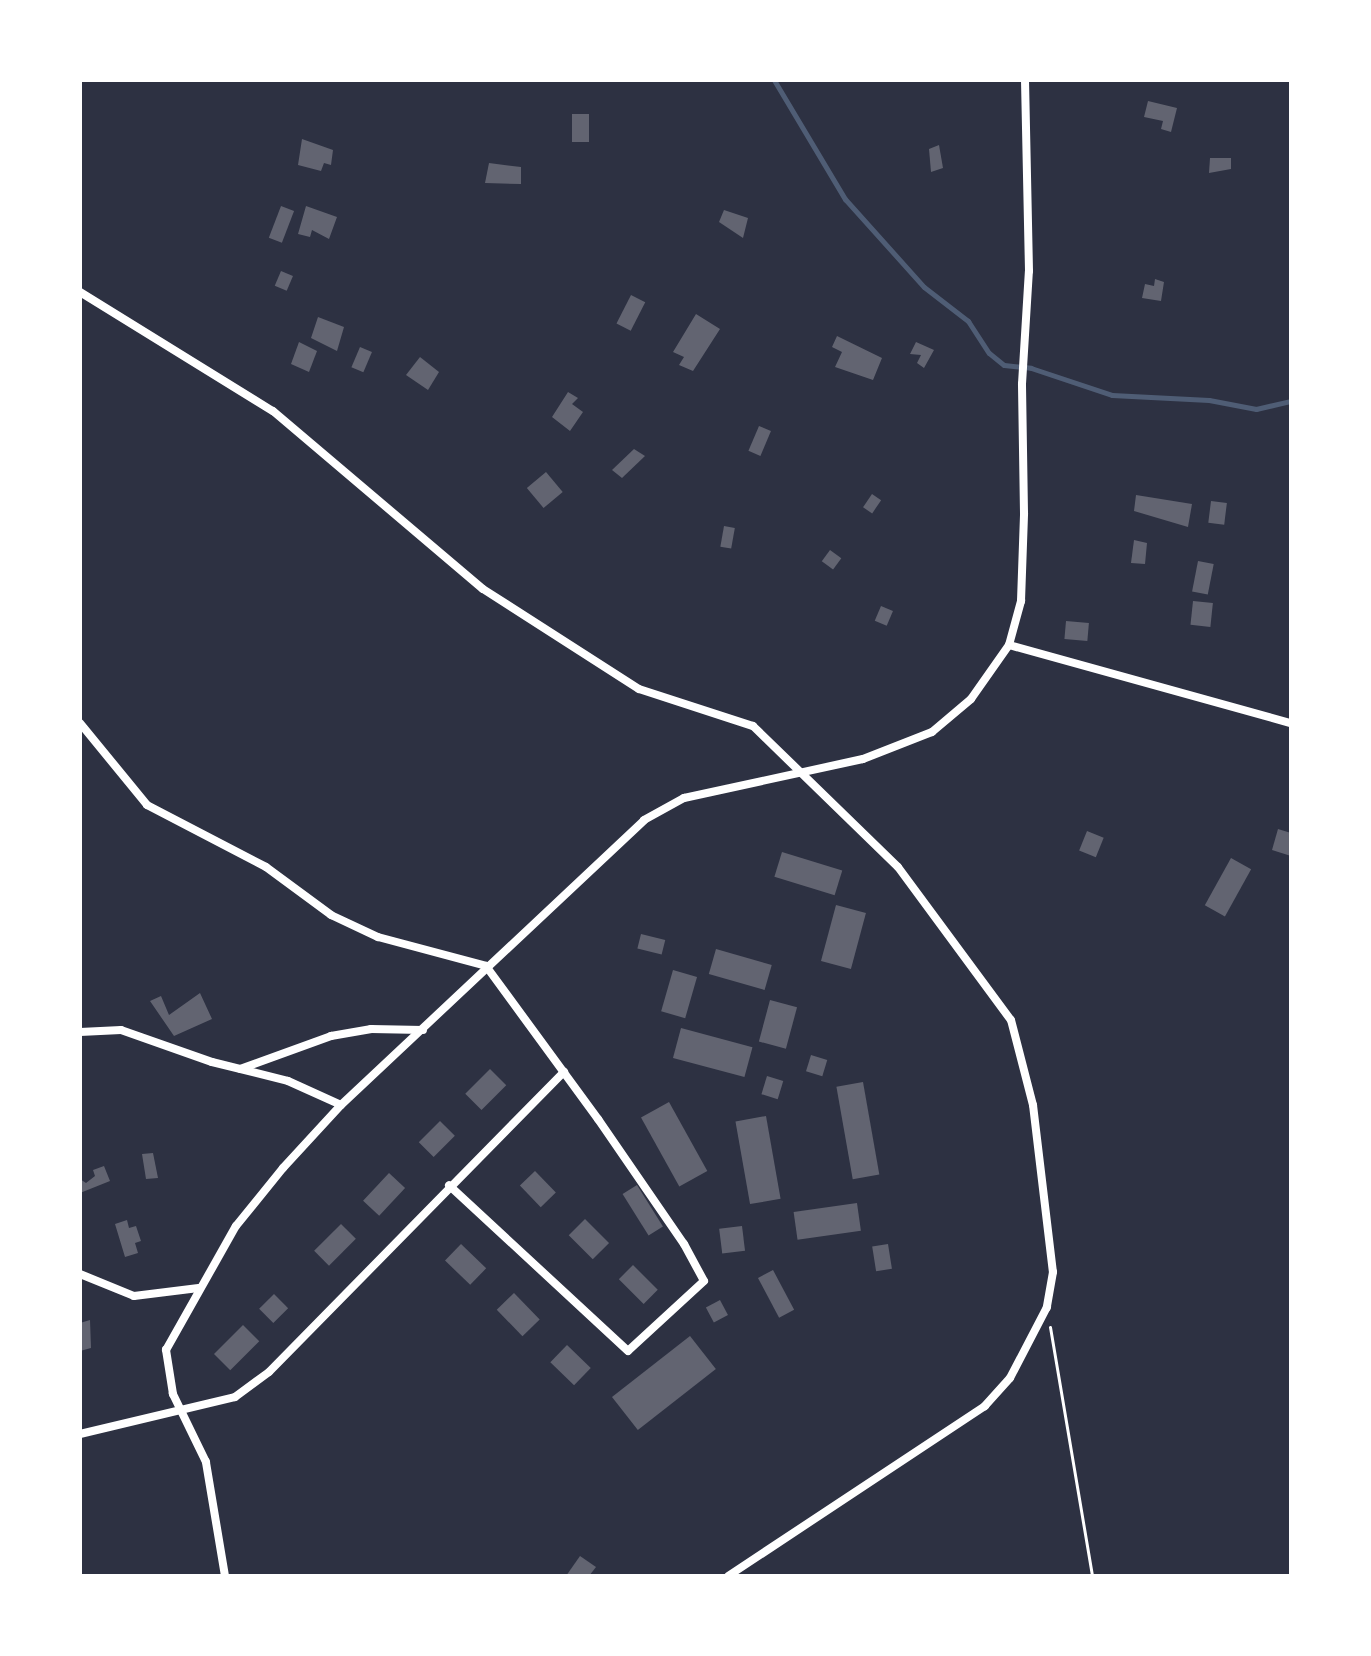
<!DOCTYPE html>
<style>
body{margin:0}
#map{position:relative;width:1371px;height:1656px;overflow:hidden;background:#2d3142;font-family:Cabin,sans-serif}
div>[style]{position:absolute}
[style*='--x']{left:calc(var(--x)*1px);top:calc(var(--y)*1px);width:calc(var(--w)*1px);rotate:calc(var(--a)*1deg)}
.stream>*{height:5px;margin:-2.5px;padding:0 2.5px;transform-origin:2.5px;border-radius:2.5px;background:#4f5d75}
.building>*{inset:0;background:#626471;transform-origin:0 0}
.path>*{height:3px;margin:-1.5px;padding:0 1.5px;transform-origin:1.5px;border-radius:1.5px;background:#fff}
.minor>*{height:8px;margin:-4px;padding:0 4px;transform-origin:4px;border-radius:4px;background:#fff}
span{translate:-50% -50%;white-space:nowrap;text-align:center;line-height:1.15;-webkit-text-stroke:7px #fff;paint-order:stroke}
.frame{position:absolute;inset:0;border:82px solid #fff;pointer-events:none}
</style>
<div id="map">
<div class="stream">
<div style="--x:774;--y:80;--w:139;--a:59.2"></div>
<div style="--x:845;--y:199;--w:118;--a:48.1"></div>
<div style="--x:924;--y:287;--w:56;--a:37.7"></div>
<div style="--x:968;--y:321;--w:38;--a:57"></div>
<div style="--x:989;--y:353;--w:19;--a:39"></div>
<div style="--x:1004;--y:365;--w:27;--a:6"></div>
<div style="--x:1031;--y:368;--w:85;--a:18.4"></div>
<div style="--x:1112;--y:395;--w:97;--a:3"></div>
<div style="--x:1209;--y:400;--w:48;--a:10.8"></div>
<div style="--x:1256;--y:409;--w:36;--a:-13"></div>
</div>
<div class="building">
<div style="clip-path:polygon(1148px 101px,1177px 108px,1171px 132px,1161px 129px,1163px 121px,1144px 117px)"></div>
<div style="left:572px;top:114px;width:17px;height:28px"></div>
<div style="clip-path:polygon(302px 139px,333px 150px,331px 165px,324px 163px,321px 171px,298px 165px)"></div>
<div style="clip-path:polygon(939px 145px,943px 168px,931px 172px,929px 149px)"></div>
<div style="clip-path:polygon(1210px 158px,1231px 158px,1231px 169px,1209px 173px)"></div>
<div style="clip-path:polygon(489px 163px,521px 167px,521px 184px,485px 183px)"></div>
<div style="left:281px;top:206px;width:14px;height:34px;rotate:21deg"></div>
<div style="clip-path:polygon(306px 206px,337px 217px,329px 239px,312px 230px,310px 237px,298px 234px)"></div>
<div style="clip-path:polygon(724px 210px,748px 218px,743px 238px,719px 222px)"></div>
<div style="left:281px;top:271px;width:13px;height:16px;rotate:23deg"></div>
<div style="clip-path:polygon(1155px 279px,1164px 282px,1161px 301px,1142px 298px,1145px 284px,1154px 286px)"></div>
<div style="left:631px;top:295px;width:16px;height:32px;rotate:27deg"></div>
<div style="clip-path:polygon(696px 314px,720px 329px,693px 371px,679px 365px,684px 357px,673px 352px)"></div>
<div style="clip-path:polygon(318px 317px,344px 327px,337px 351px,311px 338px)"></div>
<div style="clip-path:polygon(837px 336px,882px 358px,873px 380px,835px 367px,842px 352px,832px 347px)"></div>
<div style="clip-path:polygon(299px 342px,317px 351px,309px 372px,291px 364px)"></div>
<div style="clip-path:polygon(916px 342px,934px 350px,924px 368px,917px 363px,921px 355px,910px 354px)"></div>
<div style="left:360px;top:347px;width:13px;height:22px;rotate:23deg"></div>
<div style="clip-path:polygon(420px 357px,439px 372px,428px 390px,406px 375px)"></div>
<div style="clip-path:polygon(568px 392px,578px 398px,572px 404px,583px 412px,570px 431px,552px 417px)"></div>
<div style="left:759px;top:426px;width:13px;height:27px;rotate:23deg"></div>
<div style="clip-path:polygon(634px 449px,645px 456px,622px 478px,612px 470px)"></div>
<div style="left:546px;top:472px;width:26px;height:25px;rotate:50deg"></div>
<div style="left:872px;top:494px;width:11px;height:16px;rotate:34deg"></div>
<div style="clip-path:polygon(1136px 495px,1192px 504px,1188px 527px,1134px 511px)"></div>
<div style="left:1211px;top:501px;width:16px;height:22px;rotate:7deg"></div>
<div style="left:724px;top:526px;width:11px;height:21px;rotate:10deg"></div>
<div style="clip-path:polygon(1134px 540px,1147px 543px,1145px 564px,1131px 563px)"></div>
<div style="left:830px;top:550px;width:14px;height:14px;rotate:36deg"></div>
<div style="left:1198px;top:561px;width:16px;height:31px;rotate:11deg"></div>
<div style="left:1193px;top:601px;width:20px;height:24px;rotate:6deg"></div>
<div style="left:881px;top:606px;width:13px;height:16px;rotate:23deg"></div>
<div style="left:1066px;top:621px;width:23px;height:18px;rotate:5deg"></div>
<div style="clip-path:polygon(1278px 829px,1291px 833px,1291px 856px,1272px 850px)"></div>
<div style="left:1087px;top:831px;width:18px;height:21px;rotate:22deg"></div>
<div style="left:782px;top:852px;width:63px;height:26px;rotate:17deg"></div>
<div style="left:1231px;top:858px;width:23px;height:54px;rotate:29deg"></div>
<div style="left:836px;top:905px;width:31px;height:58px;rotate:15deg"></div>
<div style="left:641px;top:934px;width:25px;height:15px;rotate:14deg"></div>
<div style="left:716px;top:949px;width:58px;height:26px;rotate:16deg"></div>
<div style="left:673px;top:970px;width:25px;height:43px;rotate:16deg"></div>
<div style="clip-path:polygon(200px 993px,212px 1019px,174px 1036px,150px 1001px,161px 996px,169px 1015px)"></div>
<div style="left:770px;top:1000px;width:28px;height:43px;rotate:15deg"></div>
<div style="left:681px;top:1028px;width:74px;height:31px;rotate:15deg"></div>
<div style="left:811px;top:1055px;width:17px;height:17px;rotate:17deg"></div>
<div style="left:490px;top:1069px;width:23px;height:35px;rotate:45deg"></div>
<div style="left:767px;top:1076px;width:17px;height:19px;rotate:17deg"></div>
<div style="left:863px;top:1082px;width:94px;height:27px;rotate:80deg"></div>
<div style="left:669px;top:1102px;width:79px;height:32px;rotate:61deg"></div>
<div style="left:766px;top:1116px;width:84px;height:31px;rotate:80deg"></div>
<div style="left:440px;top:1121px;width:21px;height:30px;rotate:45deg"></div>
<div style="clip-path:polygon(153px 1153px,158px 1178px,146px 1179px,142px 1154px)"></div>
<div style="clip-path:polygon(104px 1166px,110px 1181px,80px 1193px,80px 1179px,86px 1183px,95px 1176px,93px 1170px)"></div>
<div style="left:535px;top:1171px;width:30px;height:21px;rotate:46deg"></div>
<div style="left:389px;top:1173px;width:22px;height:38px;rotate:43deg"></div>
<div style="left:637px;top:1185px;width:49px;height:17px;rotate:58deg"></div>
<div style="left:857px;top:1203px;width:28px;height:64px;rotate:82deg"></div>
<div style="left:585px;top:1219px;width:34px;height:23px;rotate:45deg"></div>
<div style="clip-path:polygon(127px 1220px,129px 1228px,136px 1226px,141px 1241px,135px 1243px,138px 1253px,125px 1257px,115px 1224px)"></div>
<div style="left:341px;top:1224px;width:21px;height:38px;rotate:45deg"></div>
<div style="left:742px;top:1226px;width:25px;height:23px;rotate:83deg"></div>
<div style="left:461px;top:1244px;width:35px;height:23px;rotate:44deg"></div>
<div style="left:888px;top:1244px;width:25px;height:16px;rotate:81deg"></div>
<div style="left:633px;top:1265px;width:35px;height:20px;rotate:45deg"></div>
<div style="left:773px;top:1270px;width:45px;height:17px;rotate:62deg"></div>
<div style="left:514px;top:1293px;width:37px;height:24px;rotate:46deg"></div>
<div style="left:274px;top:1294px;width:20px;height:21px;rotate:45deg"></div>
<div style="left:720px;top:1300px;width:17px;height:16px;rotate:62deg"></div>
<div style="clip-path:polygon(90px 1320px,91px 1348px,80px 1351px,80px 1323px)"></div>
<div style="left:243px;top:1325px;width:23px;height:41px;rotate:45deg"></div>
<div style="left:690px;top:1336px;width:42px;height:99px;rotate:52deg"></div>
<div style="left:567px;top:1345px;width:33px;height:24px;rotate:44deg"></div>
<div style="clip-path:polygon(580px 1556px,596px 1567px,589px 1576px,566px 1576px)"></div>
</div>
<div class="path">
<div style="--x:1050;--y:1327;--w:253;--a:80.4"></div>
</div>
<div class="minor">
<div style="--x:80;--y:292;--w:227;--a:31.7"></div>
<div style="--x:273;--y:411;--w:275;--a:40.3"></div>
<div style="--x:483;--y:589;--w:185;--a:32.7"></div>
<div style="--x:639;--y:689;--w:120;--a:18"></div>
<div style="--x:753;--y:726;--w:202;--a:44.2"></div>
<div style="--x:898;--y:867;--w:190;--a:53.6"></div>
<div style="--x:1011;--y:1020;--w:88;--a:75.5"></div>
<div style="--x:1033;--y:1105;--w:168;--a:83.2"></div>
<div style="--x:1053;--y:1272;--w:36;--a:100"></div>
<div style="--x:1047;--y:1307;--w:80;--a:117.5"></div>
<div style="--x:1010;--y:1378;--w:38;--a:132"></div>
<div style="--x:985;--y:1406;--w:308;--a:146.5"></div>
<div style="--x:1009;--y:645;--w:293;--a:15.5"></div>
<div style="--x:80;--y:723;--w:106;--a:50.7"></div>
<div style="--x:147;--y:805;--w:134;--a:27.5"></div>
<div style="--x:266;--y:867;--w:81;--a:36.4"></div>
<div style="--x:331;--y:915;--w:52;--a:25.1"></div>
<div style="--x:378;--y:937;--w:112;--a:15"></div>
<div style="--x:486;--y:966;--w:190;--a:53.8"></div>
<div style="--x:598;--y:1119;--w:152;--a:55.5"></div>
<div style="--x:684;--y:1244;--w:42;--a:61.6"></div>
<div style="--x:704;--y:1281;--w:103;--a:137.4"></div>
<div style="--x:628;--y:1351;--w:244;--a:-137.2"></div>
<div style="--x:80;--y:1032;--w:41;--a:-2.8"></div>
<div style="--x:121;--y:1030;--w:96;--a:19.4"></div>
<div style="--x:212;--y:1062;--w:78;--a:14"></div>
<div style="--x:288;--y:1081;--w:58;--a:24.4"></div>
<div style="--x:240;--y:1069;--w:97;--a:-19.9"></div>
<div style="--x:331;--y:1036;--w:41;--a:-9.9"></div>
<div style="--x:371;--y:1029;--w:52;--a:1.1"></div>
<div style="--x:80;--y:1274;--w:58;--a:22.2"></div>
<div style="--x:134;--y:1296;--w:65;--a:-7"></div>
<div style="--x:80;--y:1434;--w:159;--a:-13.4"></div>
<div style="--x:235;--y:1397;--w:42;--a:-36.3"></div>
<div style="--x:269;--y:1372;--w:421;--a:-45.5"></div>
<div style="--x:225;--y:1576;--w:116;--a:-99.5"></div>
<div style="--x:206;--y:1462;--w:76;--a:-115.9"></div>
<div style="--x:173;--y:1394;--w:45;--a:-99"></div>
<div style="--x:166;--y:1350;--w:142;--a:-60.6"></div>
<div style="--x:236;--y:1226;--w:75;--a:-51"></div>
<div style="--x:283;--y:1168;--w:86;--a:-47.4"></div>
<div style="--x:341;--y:1105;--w:416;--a:-43.2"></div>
<div style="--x:644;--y:820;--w:46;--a:-28.8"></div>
<div style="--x:684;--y:798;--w:183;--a:-12.3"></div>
<div style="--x:863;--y:759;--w:74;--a:-21.4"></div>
<div style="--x:932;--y:732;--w:51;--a:-40.2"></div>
<div style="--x:971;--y:699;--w:66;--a:-54.9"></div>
<div style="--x:1009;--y:645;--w:46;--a:-74.7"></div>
<div style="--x:1021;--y:601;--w:88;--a:-88"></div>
<div style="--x:1024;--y:513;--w:129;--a:-90.9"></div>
<div style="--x:1022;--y:384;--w:113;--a:-86.5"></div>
<div style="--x:1029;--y:271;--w:191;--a:-91.2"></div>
</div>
<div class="frame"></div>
</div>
